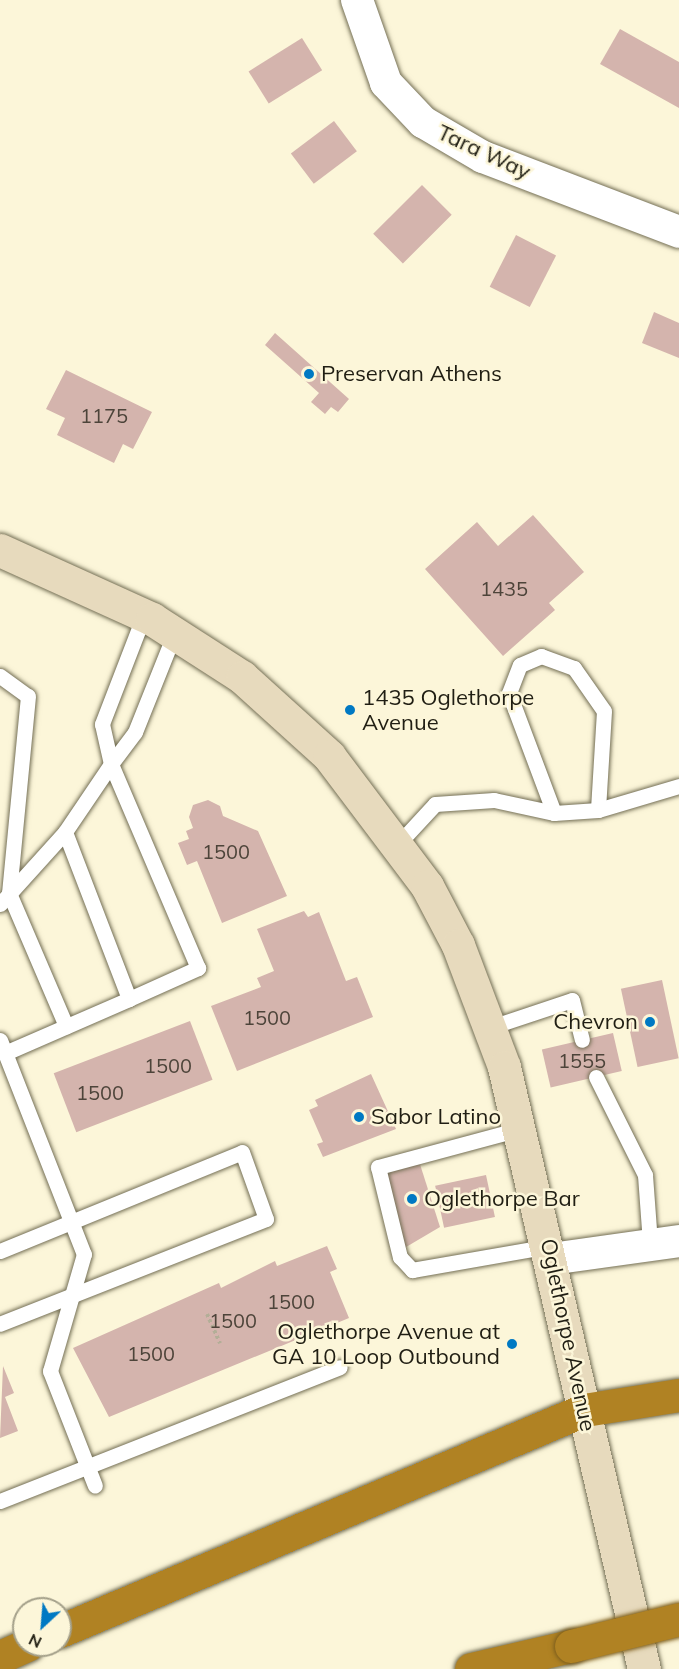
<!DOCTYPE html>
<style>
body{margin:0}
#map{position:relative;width:679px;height:1669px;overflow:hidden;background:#fcf6d9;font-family:Mulish,sans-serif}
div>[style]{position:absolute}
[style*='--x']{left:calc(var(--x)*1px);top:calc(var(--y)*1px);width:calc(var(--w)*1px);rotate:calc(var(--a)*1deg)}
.building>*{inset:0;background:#d4b4ad;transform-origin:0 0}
.path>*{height:4px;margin-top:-2px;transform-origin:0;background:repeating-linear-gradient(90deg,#b3ae97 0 3px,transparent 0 6px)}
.roads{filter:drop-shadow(0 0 2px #746f55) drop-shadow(0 0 2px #746f55)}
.service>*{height:15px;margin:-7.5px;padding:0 7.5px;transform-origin:7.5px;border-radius:7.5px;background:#fff}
.minor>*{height:32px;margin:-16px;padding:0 16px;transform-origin:16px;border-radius:16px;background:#fff}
.secondary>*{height:33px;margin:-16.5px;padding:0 16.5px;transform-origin:16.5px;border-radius:16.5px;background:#e7dabd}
.motorway>*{height:33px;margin:-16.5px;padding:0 16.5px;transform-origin:16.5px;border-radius:16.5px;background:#b08223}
.bridges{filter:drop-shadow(0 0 2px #7e5f1d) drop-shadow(0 0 2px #7e5f1d)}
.motorway-bridge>*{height:33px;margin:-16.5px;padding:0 16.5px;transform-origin:16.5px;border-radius:16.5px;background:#b08223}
.dots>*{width:16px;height:16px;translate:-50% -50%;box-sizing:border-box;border:3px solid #fcf6d9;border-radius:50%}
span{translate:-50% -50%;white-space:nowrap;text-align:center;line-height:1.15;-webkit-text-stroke:5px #fcf6d9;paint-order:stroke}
.number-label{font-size:20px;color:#4d443a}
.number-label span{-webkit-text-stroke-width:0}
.street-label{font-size:22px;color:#201e13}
.poi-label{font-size:22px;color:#201e13}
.left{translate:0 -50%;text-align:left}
.right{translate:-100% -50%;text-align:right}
.north{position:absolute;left:12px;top:1597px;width:60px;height:60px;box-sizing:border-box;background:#fcf6d9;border:2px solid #a4a08a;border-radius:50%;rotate:206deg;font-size:16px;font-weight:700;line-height:24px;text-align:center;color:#201e13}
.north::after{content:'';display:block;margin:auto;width:21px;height:27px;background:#0079c3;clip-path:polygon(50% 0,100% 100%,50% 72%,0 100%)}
</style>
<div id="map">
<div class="building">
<div style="clip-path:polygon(620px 29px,679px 62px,679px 108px,600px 64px)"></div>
<div style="left:302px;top:38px;width:38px;height:63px;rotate:58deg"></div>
<div style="left:334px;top:121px;width:38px;height:54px;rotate:53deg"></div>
<div style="left:422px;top:185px;width:42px;height:69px;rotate:45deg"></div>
<div style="left:516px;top:235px;width:45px;height:58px;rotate:27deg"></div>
<div style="clip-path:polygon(654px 312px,679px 323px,679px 358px,642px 343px)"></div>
<div style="clip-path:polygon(275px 333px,349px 399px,338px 412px,331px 407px,325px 414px,311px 402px,319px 393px,265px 345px)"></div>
<div style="clip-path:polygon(66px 370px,152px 412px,133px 449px,123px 444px,114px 463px,57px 435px,65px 418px,46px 409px)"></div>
<div style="clip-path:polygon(533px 515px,584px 572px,549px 603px,555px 610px,503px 656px,425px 569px,477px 522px,498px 546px)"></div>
<div style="clip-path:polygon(208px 800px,220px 806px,223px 816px,258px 831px,287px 896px,222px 923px,197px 861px,187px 865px,178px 843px,189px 839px,186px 831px,193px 828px,189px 817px,193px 805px)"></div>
<div style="clip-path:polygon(304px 911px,308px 917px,319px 912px,346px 981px,357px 977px,373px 1017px,237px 1071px,211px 1006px,261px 987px,257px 978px,274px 971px,257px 929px)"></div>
<div style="left:662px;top:980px;width:80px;height:42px;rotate:78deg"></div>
<div style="left:190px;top:1021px;width:63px;height:146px;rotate:69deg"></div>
<div style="left:613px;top:1033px;width:39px;height:73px;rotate:77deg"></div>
<div style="clip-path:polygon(371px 1074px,396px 1129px,323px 1157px,317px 1144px,323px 1142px,309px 1110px,318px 1106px,315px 1100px)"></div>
<div style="clip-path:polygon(418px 1158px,440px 1227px,401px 1250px,384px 1166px)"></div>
<div style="left:486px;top:1175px;width:43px;height:52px;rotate:78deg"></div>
<div style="clip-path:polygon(327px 1246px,337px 1269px,330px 1272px,349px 1318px,109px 1417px,73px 1348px,219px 1283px,221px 1288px,275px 1261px,277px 1266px)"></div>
<div style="clip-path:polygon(3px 1366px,14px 1393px,5px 1397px,18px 1431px,0 1438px)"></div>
</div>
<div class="path">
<div style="--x:207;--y:1314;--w:32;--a:66"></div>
</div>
<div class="roads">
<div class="service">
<div style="--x:144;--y:615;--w:117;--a:111.1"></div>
<div style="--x:102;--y:724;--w:41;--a:77.3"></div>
<div style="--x:111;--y:764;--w:40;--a:-53"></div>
<div style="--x:135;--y:732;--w:108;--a:-68.2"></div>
<div style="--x:0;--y:676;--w:34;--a:36"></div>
<div style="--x:28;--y:696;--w:198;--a:95.5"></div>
<div style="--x:9;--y:893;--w:145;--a:66.8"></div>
<div style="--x:554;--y:813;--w:128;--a:-110.6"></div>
<div style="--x:509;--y:693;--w:30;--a:-69"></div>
<div style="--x:520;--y:665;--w:23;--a:-23"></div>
<div style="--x:541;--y:656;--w:35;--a:20"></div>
<div style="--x:574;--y:668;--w:52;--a:55.1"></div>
<div style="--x:604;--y:711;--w:99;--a:93.5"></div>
<div style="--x:399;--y:843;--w:53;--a:-47.3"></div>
<div style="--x:435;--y:804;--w:59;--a:-3.9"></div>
<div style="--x:494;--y:800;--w:61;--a:12.2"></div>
<div style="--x:554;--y:813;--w:44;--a:-3.9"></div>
<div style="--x:598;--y:810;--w:84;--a:-16.5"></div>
<div style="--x:0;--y:904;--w:97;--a:-47.9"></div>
<div style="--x:491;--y:1027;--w:85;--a:-18.4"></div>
<div style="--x:572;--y:1000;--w:41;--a:76"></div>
<div style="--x:0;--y:1040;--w:230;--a:68.6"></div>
<div style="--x:84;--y:1254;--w:122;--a:106.2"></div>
<div style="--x:50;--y:1371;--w:123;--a:68.6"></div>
<div style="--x:5;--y:1053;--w:135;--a:-23.5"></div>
<div style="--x:129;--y:999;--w:76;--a:-24.2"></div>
<div style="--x:198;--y:968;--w:222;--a:-113.1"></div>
<div style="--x:111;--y:764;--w:82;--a:124.1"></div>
<div style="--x:65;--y:832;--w:179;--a:69"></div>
<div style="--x:596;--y:1077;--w:110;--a:63.4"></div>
<div style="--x:645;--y:1175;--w:68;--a:85.8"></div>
<div style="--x:520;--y:1129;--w:147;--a:165"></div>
<div style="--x:378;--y:1167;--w:93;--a:76.3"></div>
<div style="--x:400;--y:1257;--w:18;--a:47"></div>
<div style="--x:412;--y:1270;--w:139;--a:-9.9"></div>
<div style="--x:0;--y:1251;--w:261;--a:-22.2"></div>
<div style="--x:242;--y:1152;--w:71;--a:70.3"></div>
<div style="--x:266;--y:1219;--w:286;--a:158.5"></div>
<div style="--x:0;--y:1501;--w:365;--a:-21.5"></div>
</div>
<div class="minor">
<div style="--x:357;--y:0;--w:88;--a:70.7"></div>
<div style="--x:386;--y:83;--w:54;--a:46.5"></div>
<div style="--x:423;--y:122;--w:69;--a:30.3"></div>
<div style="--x:483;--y:157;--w:210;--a:20.9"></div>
<div style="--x:551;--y:1259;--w:129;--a:-8"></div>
</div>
<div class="secondary">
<div style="--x:0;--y:550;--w:167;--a:24.4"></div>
<div style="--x:152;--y:619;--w:107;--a:32.8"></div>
<div style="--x:242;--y:677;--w:118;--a:42.2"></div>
<div style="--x:329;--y:756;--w:163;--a:53"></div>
<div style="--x:427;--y:886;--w:67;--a:62.3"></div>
<div style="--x:458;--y:945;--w:130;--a:69.3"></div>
<div style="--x:504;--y:1067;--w:618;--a:76.91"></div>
</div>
<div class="motorway">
<div style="--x:60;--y:1631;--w:569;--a:-22.87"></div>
<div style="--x:584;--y:1410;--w:96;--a:-9"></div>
<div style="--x:0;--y:1657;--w:30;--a:-24"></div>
<div style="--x:471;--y:1669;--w:103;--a:-13"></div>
</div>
</div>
<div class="bridges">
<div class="motorway-bridge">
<div style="--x:571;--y:1646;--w:111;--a:-14"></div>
</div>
</div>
<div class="dots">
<div style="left:309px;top:374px;background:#0079c3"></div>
<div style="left:350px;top:710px;background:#0079c3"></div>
<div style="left:650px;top:1022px;background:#0079c3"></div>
<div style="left:359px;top:1117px;background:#0079c3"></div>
<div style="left:412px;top:1199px;background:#0079c3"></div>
<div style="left:512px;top:1344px;background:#0079c3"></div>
</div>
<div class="number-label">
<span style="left:104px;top:415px">1175</span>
<span style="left:504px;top:588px">1435</span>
<span style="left:226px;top:851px">1500</span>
<span style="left:267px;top:1017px">1500</span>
<span style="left:582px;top:1060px">1555</span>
<span style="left:168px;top:1065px">1500</span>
<span style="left:100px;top:1092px">1500</span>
<span style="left:291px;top:1301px">1500</span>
<span style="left:233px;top:1320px">1500</span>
<span style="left:151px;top:1353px">1500</span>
</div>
<div class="street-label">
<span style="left:484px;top:152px;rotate:25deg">Tara Way</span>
<span style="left:568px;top:1335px;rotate:78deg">Oglethorpe Avenue</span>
</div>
<div class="poi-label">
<span class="left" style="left:321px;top:374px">Preservan Athens</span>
<span class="left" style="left:362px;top:710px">1435 Oglethorpe<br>Avenue</span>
<span class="right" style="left:638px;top:1022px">Chevron</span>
<span class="left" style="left:371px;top:1117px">Sabor Latino</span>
<span class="left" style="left:424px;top:1199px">Oglethorpe Bar</span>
<span class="right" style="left:500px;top:1344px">Oglethorpe Avenue at<br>GA 10 Loop Outbound</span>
</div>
<div class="north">N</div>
</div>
